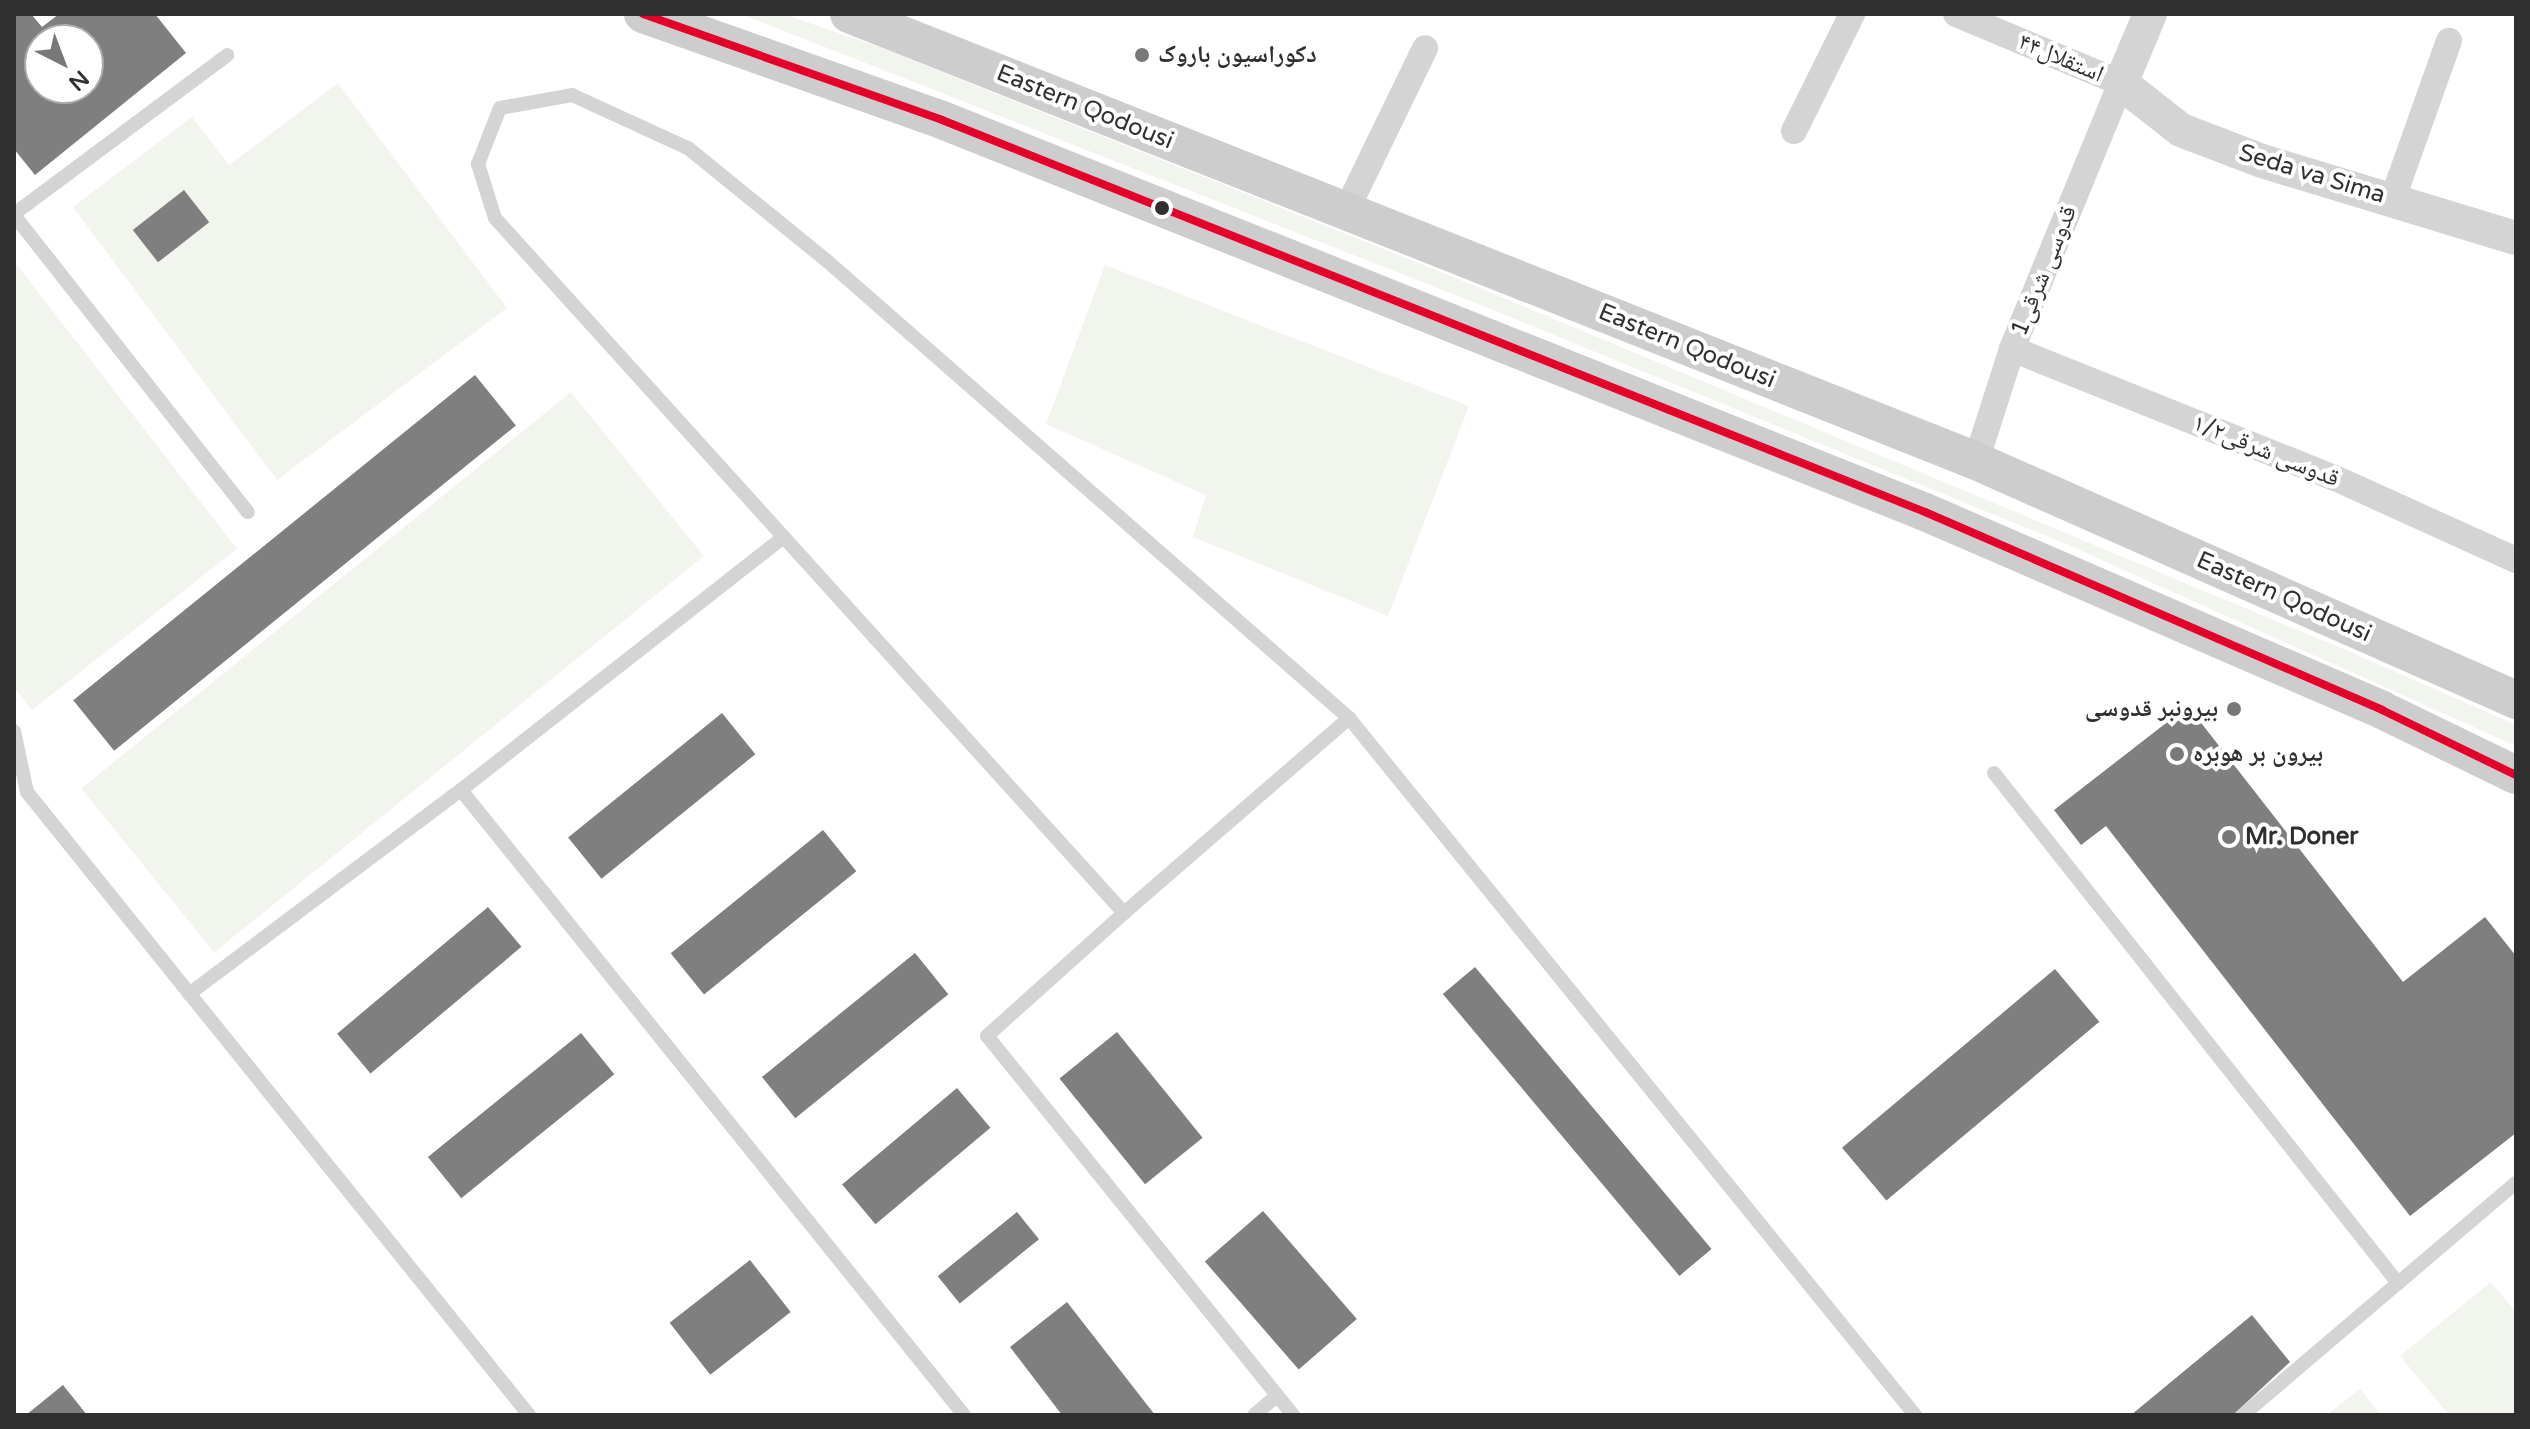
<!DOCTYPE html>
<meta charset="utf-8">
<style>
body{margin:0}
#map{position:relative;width:2530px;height:1429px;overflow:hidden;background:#fff;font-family:"Varela Round","Noto Naskh Arabic",sans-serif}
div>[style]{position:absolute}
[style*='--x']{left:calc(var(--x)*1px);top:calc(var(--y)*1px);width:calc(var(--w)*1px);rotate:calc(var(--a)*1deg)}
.green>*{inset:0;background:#f1f5ed;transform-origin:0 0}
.building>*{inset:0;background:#7f7f7f;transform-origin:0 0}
.service>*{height:14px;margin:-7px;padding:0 7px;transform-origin:7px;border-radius:7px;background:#d4d4d4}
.minor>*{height:26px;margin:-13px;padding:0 13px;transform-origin:13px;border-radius:13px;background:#d4d4d4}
.tertiary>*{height:34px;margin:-17px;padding:0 17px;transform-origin:17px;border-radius:17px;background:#d4d4d4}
.secondary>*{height:38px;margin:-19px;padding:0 19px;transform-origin:19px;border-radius:19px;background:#cdcdcd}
.bus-1>*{height:8px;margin:-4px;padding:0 4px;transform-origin:4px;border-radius:4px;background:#e4002b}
.dots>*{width:22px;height:22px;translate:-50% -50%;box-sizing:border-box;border:4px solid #fff;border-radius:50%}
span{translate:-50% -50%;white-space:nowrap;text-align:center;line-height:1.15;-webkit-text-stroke:8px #fff;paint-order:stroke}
.poi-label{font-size:24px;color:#2f2f2f;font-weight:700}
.left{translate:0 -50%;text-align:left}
.right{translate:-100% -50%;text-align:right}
.street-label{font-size:24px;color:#2f2f2f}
.frame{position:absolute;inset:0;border:16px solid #2f2f2f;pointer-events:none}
.north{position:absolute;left:24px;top:24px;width:80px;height:80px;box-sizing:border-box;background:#fff;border:2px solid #acacac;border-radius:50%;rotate:138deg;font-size:22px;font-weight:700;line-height:32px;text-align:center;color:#2f2f2f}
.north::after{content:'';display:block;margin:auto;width:28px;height:36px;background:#787878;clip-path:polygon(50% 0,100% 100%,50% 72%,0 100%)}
</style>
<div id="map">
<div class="green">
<div style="clip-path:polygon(741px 14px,783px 14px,882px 48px,1446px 274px,2348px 651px,2516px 725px,2516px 746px,2066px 544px,1483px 306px)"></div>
<div style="clip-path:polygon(338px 83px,507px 308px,277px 480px,73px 207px,192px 117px,229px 165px)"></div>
<div style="clip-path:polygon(14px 261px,237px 549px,32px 710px,14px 687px)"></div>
<div style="clip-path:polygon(1105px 265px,1469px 406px,1388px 616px,1193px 537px,1206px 495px,1046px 424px)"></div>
<div style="left:571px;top:392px;width:211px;height:630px;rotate:51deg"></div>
<div style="clip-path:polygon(2491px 1282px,2516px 1312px,2516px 1415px,2449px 1415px,2400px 1356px)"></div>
<div style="clip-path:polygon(2360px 1389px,2381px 1415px,2327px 1415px)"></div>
</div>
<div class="building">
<div style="clip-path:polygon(evenodd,14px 14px,31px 14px,42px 27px,59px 14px,155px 14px,186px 53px,35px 175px,14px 149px,14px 14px,40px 40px,88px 40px,88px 88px,40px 88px,40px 40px)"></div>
<div style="left:184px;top:190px;width:41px;height:65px;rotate:52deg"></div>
<div style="left:475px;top:375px;width:65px;height:517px;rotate:51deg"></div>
<div style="clip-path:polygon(2188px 706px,2403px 982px,2485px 917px,2516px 956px,2516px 1133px,2410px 1216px,2106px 826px,2081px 845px,2054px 810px)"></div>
<div style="left:722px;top:713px;width:53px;height:198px;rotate:51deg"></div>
<div style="left:823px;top:830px;width:53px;height:196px;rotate:51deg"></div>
<div style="left:488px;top:907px;width:52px;height:197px;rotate:50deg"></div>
<div style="left:915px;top:953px;width:53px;height:197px;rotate:51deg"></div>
<div style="left:1475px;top:967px;width:368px;height:42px;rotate:50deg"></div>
<div style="left:2055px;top:969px;width:69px;height:278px;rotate:50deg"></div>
<div style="left:1117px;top:1032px;width:136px;height:74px;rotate:51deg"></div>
<div style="left:581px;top:1033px;width:53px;height:197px;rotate:51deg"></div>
<div style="left:957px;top:1088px;width:52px;height:150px;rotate:50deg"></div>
<div style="left:1263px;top:1211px;width:143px;height:77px;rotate:49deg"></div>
<div style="left:1017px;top:1212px;width:35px;height:102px;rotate:51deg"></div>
<div style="left:750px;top:1260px;width:66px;height:102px;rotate:52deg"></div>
<div style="clip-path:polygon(1067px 1302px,1155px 1415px,1062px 1415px,1010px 1347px)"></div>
<div style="clip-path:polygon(2252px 1315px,2290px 1362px,2233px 1415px,2131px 1415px)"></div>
<div style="clip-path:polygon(63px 1385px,87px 1415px,26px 1415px)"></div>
</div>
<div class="service">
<div style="--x:14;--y:214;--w:266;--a:-36.7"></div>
<div style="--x:14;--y:215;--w:378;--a:51.8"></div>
<div style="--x:14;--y:731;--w:62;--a:78"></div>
<div style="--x:27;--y:792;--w:800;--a:51.14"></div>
<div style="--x:1994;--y:773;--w:651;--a:51.62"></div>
<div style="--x:461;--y:790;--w:410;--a:-38.1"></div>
<div style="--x:1124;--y:913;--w:298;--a:-40.9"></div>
<div style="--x:1349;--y:718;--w:898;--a:50.92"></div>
<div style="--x:189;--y:994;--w:340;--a:-36.9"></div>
<div style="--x:461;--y:790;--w:802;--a:51.17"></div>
<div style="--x:1254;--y:1415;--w:30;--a:-40"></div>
<div style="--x:1293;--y:1415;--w:487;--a:-128.9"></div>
<div style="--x:987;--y:1036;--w:184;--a:-41.9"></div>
<div style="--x:1124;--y:913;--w:937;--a:-132.15"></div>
<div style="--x:495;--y:218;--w:57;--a:-107.5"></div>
<div style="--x:478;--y:164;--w:60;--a:-68.6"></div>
<div style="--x:500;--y:108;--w:73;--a:-10.2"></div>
<div style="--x:572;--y:95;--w:128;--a:24.6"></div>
<div style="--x:688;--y:148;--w:178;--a:39.1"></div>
<div style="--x:826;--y:260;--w:695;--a:41.21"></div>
<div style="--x:2243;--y:1415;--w:358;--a:-40.4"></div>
</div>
<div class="minor">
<div style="--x:1956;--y:14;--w:179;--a:22.7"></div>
<div style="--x:2121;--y:83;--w:287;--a:112.3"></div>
<div style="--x:2012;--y:349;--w:118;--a:107.8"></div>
<div style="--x:1794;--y:131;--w:131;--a:-63.6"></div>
<div style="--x:2393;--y:198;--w:167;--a:-70.4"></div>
<div style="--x:1346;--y:211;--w:181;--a:-64.1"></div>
<div style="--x:2012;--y:349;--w:348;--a:21.8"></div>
<div style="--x:2335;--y:478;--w:199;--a:24.4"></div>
</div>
<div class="tertiary">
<div style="--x:2150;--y:14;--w:75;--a:112.8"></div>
<div style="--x:2121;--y:83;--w:76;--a:38.1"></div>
<div style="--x:2181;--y:130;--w:87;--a:20.9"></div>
<div style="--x:2262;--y:161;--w:265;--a:16.9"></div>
</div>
<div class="secondary">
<div style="--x:643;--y:14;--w:317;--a:19.5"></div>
<div style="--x:942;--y:120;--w:1058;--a:21.74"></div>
<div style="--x:1925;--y:512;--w:498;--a:23.4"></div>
<div style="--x:2382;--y:710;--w:149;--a:25.9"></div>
<div style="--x:849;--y:14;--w:1212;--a:21.63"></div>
<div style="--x:1976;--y:461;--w:591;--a:23.87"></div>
</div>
<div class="bus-1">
<div style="--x:643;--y:14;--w:317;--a:19.5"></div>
<div style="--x:942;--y:120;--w:1058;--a:21.74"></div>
<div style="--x:1925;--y:512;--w:498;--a:23.4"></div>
<div style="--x:2382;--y:710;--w:149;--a:25.9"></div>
</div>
<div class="dots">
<div style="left:1142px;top:55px;background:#787878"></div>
<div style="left:1162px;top:208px;background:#2f2f2f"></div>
<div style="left:2234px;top:709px;background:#787878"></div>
<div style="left:2177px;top:754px;background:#787878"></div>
<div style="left:2229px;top:837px;background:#787878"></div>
</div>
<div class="poi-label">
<span class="left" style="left:1158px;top:55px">دکوراسیون باروک</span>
<span class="right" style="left:2218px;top:709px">بیرونبر قدوسی</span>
<span class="left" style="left:2193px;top:754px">بیرون بر هوبره</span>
<span class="left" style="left:2245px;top:837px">Mr. Doner</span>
</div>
<div class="street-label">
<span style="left:2061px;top:58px;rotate:23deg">استقلال۴۴</span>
<span style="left:1085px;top:107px;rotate:22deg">Eastern Qodousi</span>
<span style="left:2312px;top:174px;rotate:17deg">Seda va Sima</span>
<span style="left:2044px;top:271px;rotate:-68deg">1قدوسی شرقی</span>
<span style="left:1687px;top:346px;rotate:22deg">Eastern Qodousi</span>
<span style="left:2266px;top:451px;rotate:22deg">قدوسی شرقی۱/۲</span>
<span style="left:2284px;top:597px;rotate:24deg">Eastern Qodousi</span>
</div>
<div class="frame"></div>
<div class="north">N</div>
</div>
